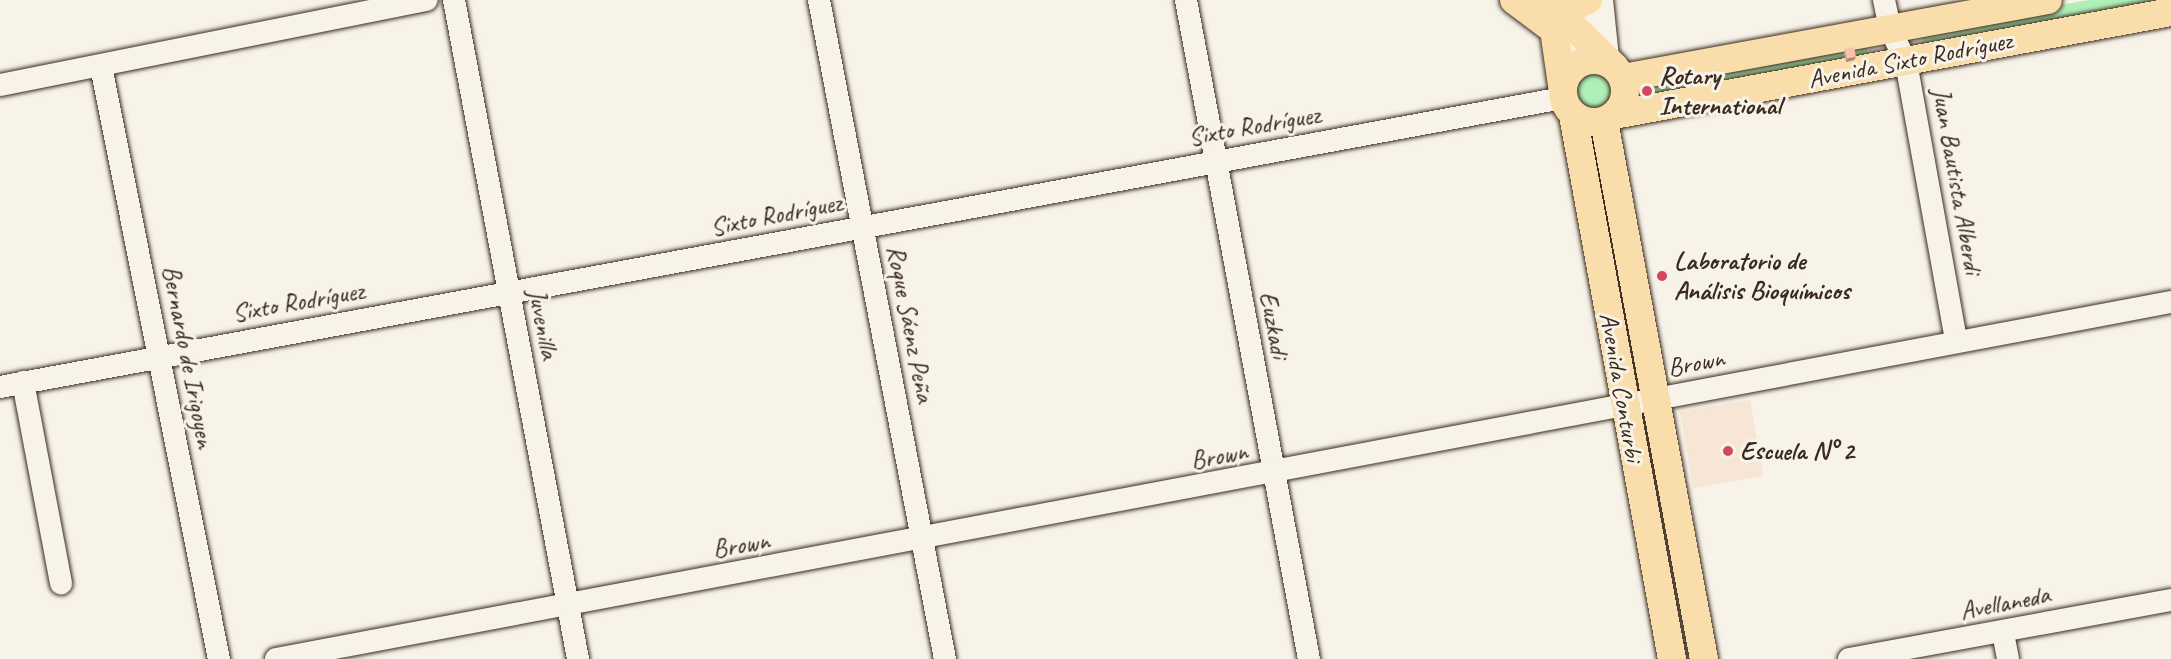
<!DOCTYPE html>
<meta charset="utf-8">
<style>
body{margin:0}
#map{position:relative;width:2171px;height:659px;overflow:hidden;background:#f7f3e8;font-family:Caveat,sans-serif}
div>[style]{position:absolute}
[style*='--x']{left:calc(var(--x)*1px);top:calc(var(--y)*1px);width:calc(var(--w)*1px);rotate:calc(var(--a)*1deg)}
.built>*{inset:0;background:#f7e5d5;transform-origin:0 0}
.green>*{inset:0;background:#b0f0b8;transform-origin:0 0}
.round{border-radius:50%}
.roads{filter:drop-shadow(0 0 2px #3b2a1e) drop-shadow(0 0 2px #3b2a1e)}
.minor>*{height:22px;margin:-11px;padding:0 11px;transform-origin:11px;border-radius:11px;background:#f7f3e8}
.major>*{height:28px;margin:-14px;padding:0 14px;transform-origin:14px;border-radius:14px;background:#f9deab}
.major>.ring{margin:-14px;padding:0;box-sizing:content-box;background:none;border:28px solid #f9deab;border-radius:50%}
.wall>*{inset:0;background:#d5a891}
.shaded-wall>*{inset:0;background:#ae8876}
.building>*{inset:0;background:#f8c3a9;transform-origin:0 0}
.dots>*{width:16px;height:16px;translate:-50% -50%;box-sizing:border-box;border:3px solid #f7f3e8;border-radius:50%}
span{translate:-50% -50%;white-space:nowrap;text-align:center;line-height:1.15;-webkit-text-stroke:6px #f7f3e8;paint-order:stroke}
.street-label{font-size:26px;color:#3b2a1e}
.poi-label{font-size:26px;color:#3b2a1e;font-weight:700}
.left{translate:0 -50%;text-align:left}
</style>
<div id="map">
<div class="built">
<div style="left:1750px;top:400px;width:77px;height:71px;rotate:80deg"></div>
</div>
<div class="green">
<div style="clip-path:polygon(2089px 0,2156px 0,2157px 7px,1924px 48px,1921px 29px)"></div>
<div style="left:1866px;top:44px;width:18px;height:237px;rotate:81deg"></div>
<div class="round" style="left:1575px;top:73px;width:38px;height:38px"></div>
</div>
<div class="roads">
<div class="minor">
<div style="--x:454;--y:0;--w:671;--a:79.34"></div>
<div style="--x:819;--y:0;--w:671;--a:79.18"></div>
<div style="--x:1186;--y:0;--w:670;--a:79.43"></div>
<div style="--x:1602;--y:0;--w:58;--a:84.1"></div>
<div style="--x:1884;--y:0;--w:30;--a:78"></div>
<div style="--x:1890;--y:29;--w:37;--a:64"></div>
<div style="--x:1906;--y:62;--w:282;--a:79.8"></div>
<div style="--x:101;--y:66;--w:605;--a:78.75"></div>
<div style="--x:1562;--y:68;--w:77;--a:-58.8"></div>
<div style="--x:0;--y:85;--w:435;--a:-11.3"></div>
<div style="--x:23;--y:382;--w:205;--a:79.3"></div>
<div style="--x:0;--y:387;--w:1589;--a:-10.48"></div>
<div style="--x:2003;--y:633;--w:26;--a:79"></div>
<div style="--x:276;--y:659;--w:1928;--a:-10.67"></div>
<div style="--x:1849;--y:659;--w:327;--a:-10.4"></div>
</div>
<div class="major">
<div style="--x:1514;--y:0;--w:50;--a:36.9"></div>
<div style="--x:1554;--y:30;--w:56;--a:81.7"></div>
<div style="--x:1546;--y:0;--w:96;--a:44.2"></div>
<div style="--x:1542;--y:6;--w:32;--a:2"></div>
<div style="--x:1574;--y:7;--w:16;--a:-27"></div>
<div class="ring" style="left:1563px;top:60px;width:34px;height:34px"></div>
<div style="--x:1623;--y:78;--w:432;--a:-10.4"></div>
<div style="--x:1573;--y:115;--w:553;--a:79.69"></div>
<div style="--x:1614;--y:115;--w:566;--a:-10.48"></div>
<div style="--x:1604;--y:121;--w:547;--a:79.47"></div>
</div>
</div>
<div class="wall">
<div style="clip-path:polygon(1845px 49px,1856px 57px,1854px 60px,1846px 62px,1844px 52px)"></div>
</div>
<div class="shaded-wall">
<div style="clip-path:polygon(1856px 57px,1854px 60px,1846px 62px,1847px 58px)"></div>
</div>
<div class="building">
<div style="left:1854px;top:47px;width:10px;height:9px;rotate:79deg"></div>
</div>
<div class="dots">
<div style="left:1647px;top:91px;background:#d1495b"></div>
<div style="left:1662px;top:276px;background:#d1495b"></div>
<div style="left:1728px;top:451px;background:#d1495b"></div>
</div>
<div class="street-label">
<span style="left:1910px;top:60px;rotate:-11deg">Avenida Sixto Rodríguez</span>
<span style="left:1254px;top:126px;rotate:-10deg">Sixto Rodríguez</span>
<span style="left:1957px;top:181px;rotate:80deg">Juan Bautista Alberdi</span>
<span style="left:776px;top:215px;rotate:-11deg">Sixto Rodríguez</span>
<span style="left:298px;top:302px;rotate:-10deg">Sixto Rodríguez</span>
<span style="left:543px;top:324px;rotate:79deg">Juvenilla</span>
<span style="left:910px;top:324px;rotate:79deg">Roque Sáenz Peña</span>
<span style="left:1274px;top:325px;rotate:79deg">Euzkadi</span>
<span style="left:188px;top:357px;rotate:79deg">Bernardo de Irigoyen</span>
<span style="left:1696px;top:363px;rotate:-11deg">Brown</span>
<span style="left:1621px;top:387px;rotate:80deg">Avenida Conturbi</span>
<span style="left:1219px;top:456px;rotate:-11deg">Brown</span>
<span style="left:741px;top:545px;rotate:-10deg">Brown</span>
<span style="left:2005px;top:603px;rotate:-11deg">Avellaneda</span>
</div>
<div class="poi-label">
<span class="left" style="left:1659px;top:91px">Rotary<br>International</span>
<span class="left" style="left:1674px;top:276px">Laboratorio de<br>Análisis Bioquímicos</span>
<span class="left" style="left:1740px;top:451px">Escuela N° 2</span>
</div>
</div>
